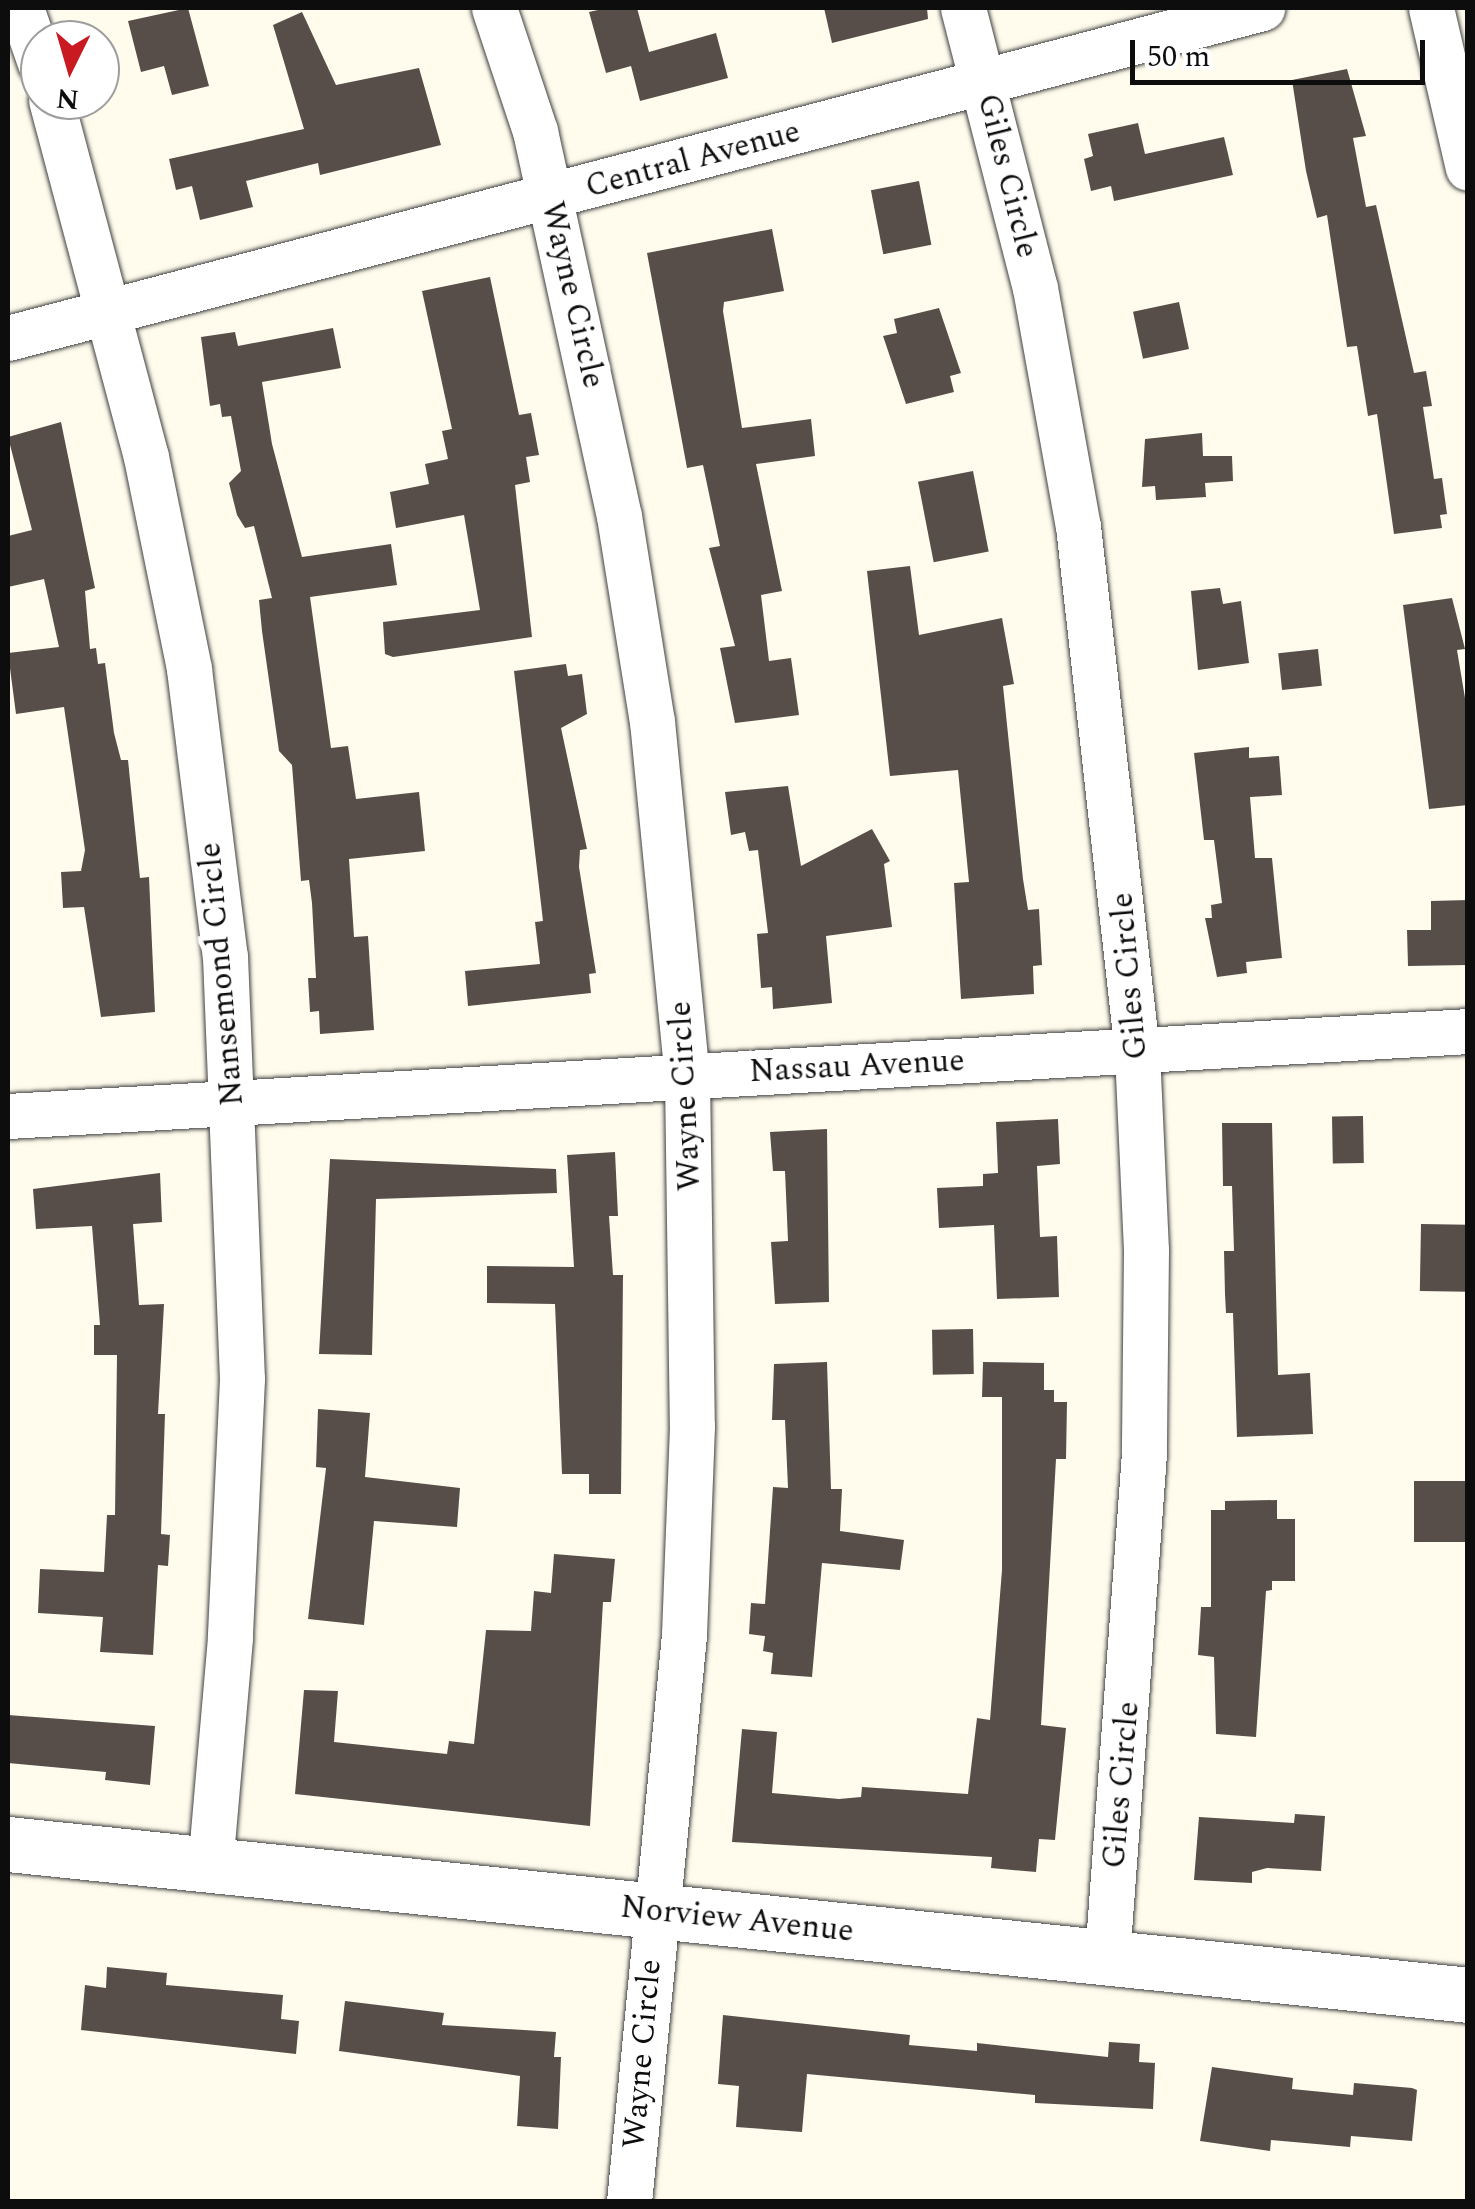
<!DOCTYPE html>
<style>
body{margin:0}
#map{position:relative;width:1475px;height:2209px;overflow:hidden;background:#fffced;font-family:Spectral,serif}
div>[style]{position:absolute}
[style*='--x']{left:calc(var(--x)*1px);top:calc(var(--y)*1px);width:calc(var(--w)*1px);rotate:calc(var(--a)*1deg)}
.building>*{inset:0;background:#574e49;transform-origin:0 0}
.roads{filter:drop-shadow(0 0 2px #404040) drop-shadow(0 0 2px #404040)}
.minor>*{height:45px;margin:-22.5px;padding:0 22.5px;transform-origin:22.5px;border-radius:22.5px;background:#fff}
.tertiary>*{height:55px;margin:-27.5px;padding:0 27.5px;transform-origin:27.5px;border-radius:27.5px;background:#fff}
span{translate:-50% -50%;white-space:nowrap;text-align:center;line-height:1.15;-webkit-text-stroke:10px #fff;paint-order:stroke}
.street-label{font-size:32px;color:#0d0d0d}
.frame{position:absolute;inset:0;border:10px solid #0d0d0d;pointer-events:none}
.north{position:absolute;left:20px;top:20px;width:100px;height:100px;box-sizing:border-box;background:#fff;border:2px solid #9e9e9e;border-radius:50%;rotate:185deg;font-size:28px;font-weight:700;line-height:40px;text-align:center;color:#0d0d0d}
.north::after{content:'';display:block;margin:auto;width:35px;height:45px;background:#c81a20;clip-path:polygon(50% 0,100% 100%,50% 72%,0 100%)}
.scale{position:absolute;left:1130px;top:40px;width:295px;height:45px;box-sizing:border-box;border:5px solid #0d0d0d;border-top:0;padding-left:12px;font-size:30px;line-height:35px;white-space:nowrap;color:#0d0d0d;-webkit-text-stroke:8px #fff;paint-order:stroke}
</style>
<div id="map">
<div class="building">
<div style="clip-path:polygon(188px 8px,209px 86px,172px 95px,164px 66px,141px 72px,128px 21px)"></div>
<div style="clip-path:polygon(607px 8px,637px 8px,649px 52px,716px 33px,728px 78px,640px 101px,631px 66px,606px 73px,589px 12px)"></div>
<div style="clip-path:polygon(824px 8px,927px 8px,928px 19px,832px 43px)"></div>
<div style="clip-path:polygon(302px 12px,336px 85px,419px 68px,441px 145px,320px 175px,318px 163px,246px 181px,253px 207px,200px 220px,192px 186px,176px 190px,169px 159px,304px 129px,273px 25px)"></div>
<div style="clip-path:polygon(1347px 69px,1366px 136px,1353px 138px,1366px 207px,1376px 205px,1414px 373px,1426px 371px,1432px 406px,1423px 407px,1434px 479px,1442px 478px,1447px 514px,1440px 515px,1442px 528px,1394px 534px,1377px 414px,1368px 416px,1357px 346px,1347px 347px,1327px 215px,1317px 218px,1306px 171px,1292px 80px)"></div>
<div style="clip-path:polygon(1138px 123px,1145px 154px,1224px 137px,1233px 175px,1114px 201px,1111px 186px,1091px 191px,1084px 159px,1093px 156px,1088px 134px)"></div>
<div style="left:919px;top:181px;width:65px;height:49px;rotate:79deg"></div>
<div style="clip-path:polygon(772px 229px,784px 291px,724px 302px,723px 311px,742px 428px,811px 419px,815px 456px,756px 464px,782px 591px,761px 595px,769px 661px,791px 658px,799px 715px,735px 723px,720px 648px,735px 646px,709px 548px,720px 546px,703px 465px,687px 468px,647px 253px)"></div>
<div style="clip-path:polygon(490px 277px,519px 415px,531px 413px,539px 455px,526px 457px,530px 482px,515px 485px,532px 637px,393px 657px,385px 654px,383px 622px,480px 610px,464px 515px,396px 528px,390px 492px,429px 484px,425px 464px,448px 459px,442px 431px,452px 429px,422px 291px)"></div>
<div style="left:1179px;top:302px;width:48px;height:47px;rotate:78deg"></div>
<div style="clip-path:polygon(939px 308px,961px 373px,950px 376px,954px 392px,906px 404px,883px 336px,897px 333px,894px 319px)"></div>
<div style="clip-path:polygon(333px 328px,341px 368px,262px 382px,272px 444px,302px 557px,391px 544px,397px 585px,310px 597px,331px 748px,348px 746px,356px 799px,419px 792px,425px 851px,349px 859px,354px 937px,368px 936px,374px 1030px,320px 1034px,319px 1011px,310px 1012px,308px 978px,316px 978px,312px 903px,309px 880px,301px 881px,292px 765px,279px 751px,262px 631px,259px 600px,272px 598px,254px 526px,245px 528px,237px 515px,229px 483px,241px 471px,231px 416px,222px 417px,220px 404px,210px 406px,201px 337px,235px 332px,238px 346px)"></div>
<div style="clip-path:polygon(61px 422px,95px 588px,85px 591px,90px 649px,96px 648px,98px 664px,105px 663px,114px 733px,121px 760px,128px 760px,140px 878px,149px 877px,155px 1012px,101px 1017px,84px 907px,63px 908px,61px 872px,81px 871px,85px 850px,64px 707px,16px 714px,8px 653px,59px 647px,44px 579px,8px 587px,8px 536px,32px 530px,8px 437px)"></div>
<div style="clip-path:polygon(1202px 433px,1203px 456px,1232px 456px,1233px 481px,1205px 483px,1206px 497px,1156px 500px,1155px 486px,1142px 487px,1145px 439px)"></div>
<div style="left:973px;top:471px;width:82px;height:56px;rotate:79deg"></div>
<div style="clip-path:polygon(910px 566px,919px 635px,1002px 618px,1014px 684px,1003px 686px,1023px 879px,1028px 910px,1039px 909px,1042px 965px,1033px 966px,1034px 994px,961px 999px,954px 883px,969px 882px,958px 770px,890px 776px,867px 571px)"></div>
<div style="clip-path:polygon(1220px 588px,1223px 604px,1241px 601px,1249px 663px,1198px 670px,1191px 591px)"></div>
<div style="clip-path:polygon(1452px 598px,1465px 649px,1457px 650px,1468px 716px,1468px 805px,1429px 809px,1403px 605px)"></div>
<div style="left:1318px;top:649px;width:37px;height:40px;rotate:84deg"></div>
<div style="clip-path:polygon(566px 664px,568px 676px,582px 674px,587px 714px,561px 728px,587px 849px,580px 850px,579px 867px,596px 973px,589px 974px,591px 993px,468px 1006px,465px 971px,540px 964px,535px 922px,543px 921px,514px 671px)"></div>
<div style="clip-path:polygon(1249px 747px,1249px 758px,1279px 756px,1282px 795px,1250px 797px,1255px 858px,1272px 858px,1282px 958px,1246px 962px,1247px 973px,1217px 977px,1205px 918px,1212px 918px,1211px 905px,1222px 903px,1214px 840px,1204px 840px,1194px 753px)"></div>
<div style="clip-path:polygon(788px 786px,801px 866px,872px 829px,890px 861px,884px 864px,892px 927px,826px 936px,832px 1003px,773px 1009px,772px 987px,761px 988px,757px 934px,768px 933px,758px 850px,749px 851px,745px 832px,731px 835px,725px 792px)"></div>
<div style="clip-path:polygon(1468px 900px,1468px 965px,1408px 966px,1407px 930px,1431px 930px,1431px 901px)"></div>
<div style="left:1363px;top:1116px;width:47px;height:31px;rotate:89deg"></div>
<div style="clip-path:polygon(1058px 1119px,1060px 1164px,1037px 1166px,1040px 1237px,1057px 1236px,1059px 1297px,997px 1299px,994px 1225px,939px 1228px,937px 1188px,983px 1186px,983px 1174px,998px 1173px,996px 1122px)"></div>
<div style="clip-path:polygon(1222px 1123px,1272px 1123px,1278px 1375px,1310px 1373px,1313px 1434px,1237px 1437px,1233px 1313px,1226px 1313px,1225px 1294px,1224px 1251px,1234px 1251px,1232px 1186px,1223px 1186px)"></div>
<div style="clip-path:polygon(827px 1129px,829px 1302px,775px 1304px,771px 1242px,788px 1241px,785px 1171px,773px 1171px,770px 1132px)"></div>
<div style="clip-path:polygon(615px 1152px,618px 1216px,609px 1216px,613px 1275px,623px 1275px,621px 1494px,589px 1494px,589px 1474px,562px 1474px,555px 1304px,487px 1303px,487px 1266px,574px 1267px,567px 1155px)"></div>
<div style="clip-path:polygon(330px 1159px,556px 1169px,557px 1193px,376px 1199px,372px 1355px,319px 1354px)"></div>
<div style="clip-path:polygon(160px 1173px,162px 1222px,133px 1224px,139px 1305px,164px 1304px,158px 1414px,165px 1414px,161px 1534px,170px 1535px,168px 1566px,158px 1565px,153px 1655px,100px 1652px,103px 1617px,38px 1613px,40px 1569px,104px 1572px,107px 1515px,115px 1515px,117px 1355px,94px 1355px,94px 1325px,100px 1325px,92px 1226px,36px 1229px,33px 1189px)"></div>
<div style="left:1421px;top:1224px;width:47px;height:67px;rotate:1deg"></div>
<div style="left:973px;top:1329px;width:45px;height:41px;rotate:89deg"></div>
<div style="clip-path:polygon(827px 1362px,831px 1489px,842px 1489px,840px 1531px,904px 1540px,900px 1570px,822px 1563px,812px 1677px,771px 1674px,773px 1653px,763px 1651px,765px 1636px,749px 1634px,751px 1603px,765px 1604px,773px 1487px,788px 1488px,785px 1420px,772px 1420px,774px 1364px)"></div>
<div style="clip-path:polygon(983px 1362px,1044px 1363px,1044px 1390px,1054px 1390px,1054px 1402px,1067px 1402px,1066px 1459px,1056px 1459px,1041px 1725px,1066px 1728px,1055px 1840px,1039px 1839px,1036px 1872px,991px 1868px,992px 1857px,732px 1842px,742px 1729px,777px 1732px,772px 1793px,839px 1799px,861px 1797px,862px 1787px,968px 1794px,977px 1718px,990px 1720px,1002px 1570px,1002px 1397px,982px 1397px)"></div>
<div style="clip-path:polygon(318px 1409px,370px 1413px,365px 1477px,460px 1488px,457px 1527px,374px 1521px,364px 1625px,308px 1619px,326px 1468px,316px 1467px)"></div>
<div style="left:1414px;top:1481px;width:54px;height:61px"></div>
<div style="clip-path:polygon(1277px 1500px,1277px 1519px,1295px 1519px,1295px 1581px,1272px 1581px,1272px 1590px,1266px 1591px,1256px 1737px,1216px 1734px,1214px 1657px,1198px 1655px,1201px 1607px,1211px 1607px,1211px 1510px,1225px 1510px,1225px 1501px)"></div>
<div style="clip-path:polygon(554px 1554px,615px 1559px,611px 1602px,603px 1602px,590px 1826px,295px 1794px,304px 1690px,338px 1691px,334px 1742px,447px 1754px,449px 1741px,474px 1744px,486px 1630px,531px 1631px,534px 1591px,551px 1593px)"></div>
<div style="clip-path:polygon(8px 1715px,155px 1726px,150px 1785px,105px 1780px,106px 1772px,8px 1763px)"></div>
<div style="clip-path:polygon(1295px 1814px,1325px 1816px,1321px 1871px,1267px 1868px,1252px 1872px,1252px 1883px,1194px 1880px,1199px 1817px,1294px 1823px)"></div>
<div style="clip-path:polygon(107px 1967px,167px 1973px,166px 1985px,283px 1995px,281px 2019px,299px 2021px,296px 2054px,81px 2030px,85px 1985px,106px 1988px)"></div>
<div style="clip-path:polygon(345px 2001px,444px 2013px,442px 2025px,556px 2032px,554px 2057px,561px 2057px,558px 2129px,517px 2126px,520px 2076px,339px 2051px)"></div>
<div style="clip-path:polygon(723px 2015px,910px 2035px,909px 2045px,977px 2051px,977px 2043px,1108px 2057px,1109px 2042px,1140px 2044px,1139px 2062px,1155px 2063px,1153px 2109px,1035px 2103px,1035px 2095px,807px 2074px,802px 2132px,736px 2127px,739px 2086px,718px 2084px)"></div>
<div style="clip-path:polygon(1212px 2067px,1293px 2078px,1292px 2089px,1353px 2095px,1354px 2083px,1412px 2088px,1417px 2090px,1412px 2141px,1351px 2136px,1350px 2147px,1271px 2140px,1270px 2151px,1200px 2141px)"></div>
</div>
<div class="roads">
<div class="minor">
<div style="--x:21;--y:8;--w:58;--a:70.9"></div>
<div style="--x:494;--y:8;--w:130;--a:71.6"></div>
<div style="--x:535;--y:131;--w:394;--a:77.7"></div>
<div style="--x:619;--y:516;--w:208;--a:80.9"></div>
<div style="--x:652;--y:721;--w:358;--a:84.4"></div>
<div style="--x:687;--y:1077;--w:349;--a:89.2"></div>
<div style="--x:692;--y:1426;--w:209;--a:92.2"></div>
<div style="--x:684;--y:1635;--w:570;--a:95.54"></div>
<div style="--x:963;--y:8;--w:289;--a:75.6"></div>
<div style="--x:1035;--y:288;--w:242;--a:79.8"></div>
<div style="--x:1078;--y:526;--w:529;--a:83.6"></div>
<div style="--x:1137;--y:1052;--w:198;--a:87.4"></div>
<div style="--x:1146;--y:1250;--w:203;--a:90.6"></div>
<div style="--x:1144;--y:1453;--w:506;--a:94.19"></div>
<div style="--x:1431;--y:8;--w:164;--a:77"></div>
<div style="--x:51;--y:100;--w:369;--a:75.1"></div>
<div style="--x:146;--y:457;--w:216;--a:78.5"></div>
<div style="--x:189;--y:669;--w:289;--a:82.9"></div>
<div style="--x:225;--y:956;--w:423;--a:87.7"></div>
<div style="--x:242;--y:1379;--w:259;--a:92.7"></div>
<div style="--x:230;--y:1638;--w:228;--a:95"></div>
<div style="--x:8;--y:338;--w:1297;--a:-14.74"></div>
<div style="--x:8;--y:1116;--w:1462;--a:-3.33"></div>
</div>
<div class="tertiary">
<div style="--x:8;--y:1844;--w:1468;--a:5.9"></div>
</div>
</div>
<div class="street-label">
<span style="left:693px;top:160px;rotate:-15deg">Central Avenue</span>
<span style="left:1007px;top:176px;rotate:76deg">Giles Circle</span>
<span style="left:572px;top:295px;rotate:77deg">Wayne Circle</span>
<span style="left:222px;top:974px;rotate:-95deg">Nansemond Circle</span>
<span style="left:1130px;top:976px;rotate:-95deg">Giles Circle</span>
<span style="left:857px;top:1067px;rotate:-3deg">Nassau Avenue</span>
<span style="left:686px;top:1096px;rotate:-93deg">Wayne Circle</span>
<span style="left:1122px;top:1785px;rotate:-85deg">Giles Circle</span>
<span style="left:737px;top:1920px;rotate:6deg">Norview Avenue</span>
<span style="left:643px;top:2054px;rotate:-85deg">Wayne Circle</span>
</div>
<div class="frame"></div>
<div class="north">N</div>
<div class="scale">50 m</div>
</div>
